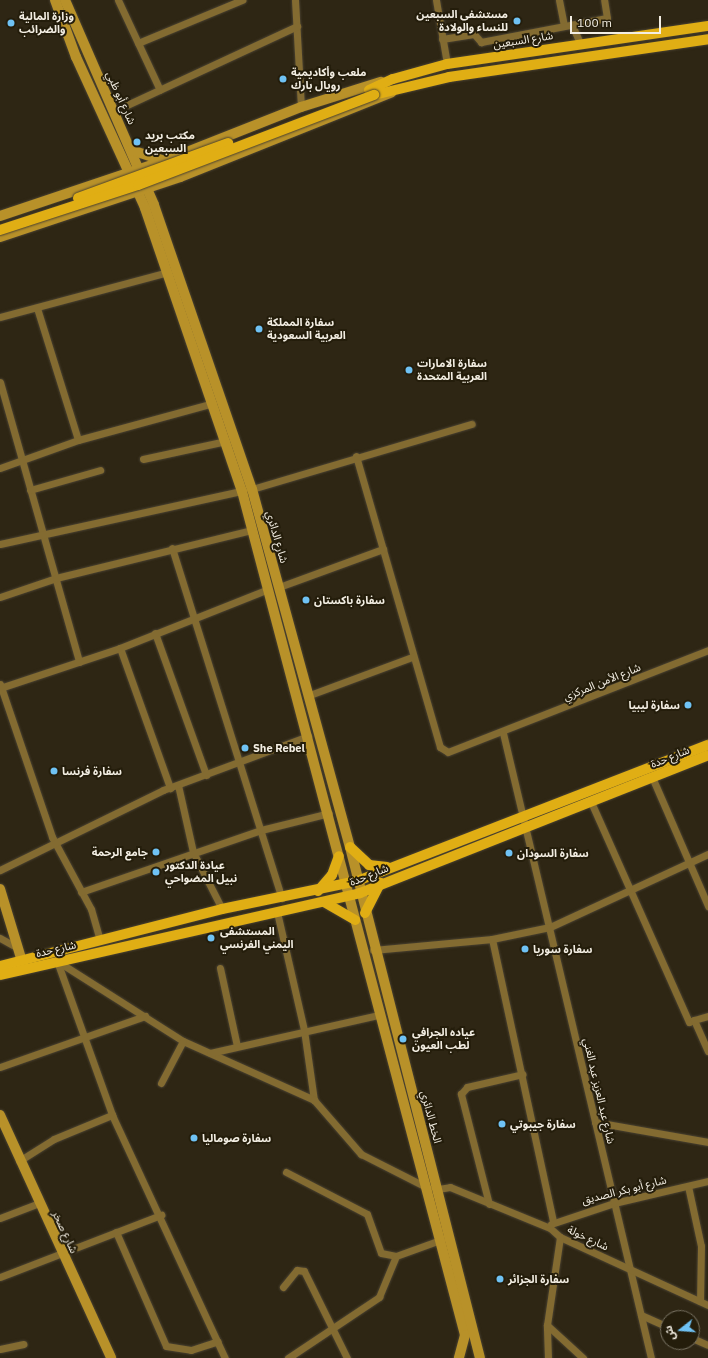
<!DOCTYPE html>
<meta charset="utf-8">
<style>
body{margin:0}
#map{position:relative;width:708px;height:1358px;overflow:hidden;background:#2e2614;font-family:"IBM Plex Sans","Noto Sans Arabic",sans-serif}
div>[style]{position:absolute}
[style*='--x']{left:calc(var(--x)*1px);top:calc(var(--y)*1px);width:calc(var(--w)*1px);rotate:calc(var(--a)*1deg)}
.roads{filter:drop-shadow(0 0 1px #4a4231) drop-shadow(0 0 1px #4a4231)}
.street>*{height:7px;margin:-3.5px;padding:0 3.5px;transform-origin:3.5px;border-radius:3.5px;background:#836b31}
.secondary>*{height:10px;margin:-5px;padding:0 5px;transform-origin:5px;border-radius:5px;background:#b89129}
.primary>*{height:10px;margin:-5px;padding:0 5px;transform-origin:5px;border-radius:5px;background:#e0ae14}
.bridges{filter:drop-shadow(0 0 1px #4a4231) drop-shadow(0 0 1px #4a4231)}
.primary-bridge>*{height:10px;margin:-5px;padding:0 5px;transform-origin:5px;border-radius:5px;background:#e0ae14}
.dots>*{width:11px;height:11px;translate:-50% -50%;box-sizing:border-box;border:2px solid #241d0b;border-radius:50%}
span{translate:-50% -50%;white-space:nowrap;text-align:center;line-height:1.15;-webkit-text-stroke:4px #241d0b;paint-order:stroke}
.poi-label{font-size:11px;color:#f3eee3;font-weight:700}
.right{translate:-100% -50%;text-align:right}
.left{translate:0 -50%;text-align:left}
.street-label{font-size:11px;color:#f3eee3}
.north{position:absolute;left:660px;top:1310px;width:40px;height:40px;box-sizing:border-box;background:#241d0b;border:1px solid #777161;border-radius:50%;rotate:253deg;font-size:11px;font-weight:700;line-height:16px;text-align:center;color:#f3eee3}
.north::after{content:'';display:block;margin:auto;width:14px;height:18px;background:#6fc2f4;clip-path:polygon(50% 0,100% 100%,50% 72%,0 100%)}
.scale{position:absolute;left:570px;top:16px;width:91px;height:18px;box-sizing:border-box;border:2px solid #f3eee3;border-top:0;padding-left:5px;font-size:12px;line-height:14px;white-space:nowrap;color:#f3eee3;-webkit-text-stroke:3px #241d0b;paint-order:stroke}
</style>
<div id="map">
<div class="roads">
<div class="street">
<div style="--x:118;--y:0;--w:99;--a:65"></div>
<div style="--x:295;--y:0;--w:107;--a:86.8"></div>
<div style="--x:436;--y:0;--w:65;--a:80.2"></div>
<div style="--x:559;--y:0;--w:25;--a:79"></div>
<div style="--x:572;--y:25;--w:20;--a:66"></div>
<div style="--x:442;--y:39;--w:32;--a:-9"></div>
<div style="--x:474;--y:34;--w:11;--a:49"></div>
<div style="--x:481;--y:42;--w:128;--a:-10.8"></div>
<div style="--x:607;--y:18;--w:18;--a:-99"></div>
<div style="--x:138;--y:43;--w:113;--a:-22.5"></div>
<div style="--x:114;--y:111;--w:202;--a:-24.9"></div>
<div style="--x:37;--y:308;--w:138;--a:72.7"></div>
<div style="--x:0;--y:317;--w:174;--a:-15"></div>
<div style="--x:0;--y:382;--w:291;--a:74.2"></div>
<div style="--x:356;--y:456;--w:303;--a:73.9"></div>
<div style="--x:440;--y:747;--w:9;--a:32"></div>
<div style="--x:448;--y:752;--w:279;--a:-21.4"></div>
<div style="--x:143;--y:459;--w:85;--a:-12.2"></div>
<div style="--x:0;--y:468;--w:83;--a:-19.7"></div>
<div style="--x:78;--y:440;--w:140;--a:-15.3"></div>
<div style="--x:252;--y:489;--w:229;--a:-16.5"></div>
<div style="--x:30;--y:490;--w:73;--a:-15.9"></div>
<div style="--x:0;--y:544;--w:248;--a:-12.4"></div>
<div style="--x:172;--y:548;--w:367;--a:72.6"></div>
<div style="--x:279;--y:587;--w:111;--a:-20.1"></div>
<div style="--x:0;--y:597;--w:59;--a:-18.7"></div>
<div style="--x:56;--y:578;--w:202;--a:-13.8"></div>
<div style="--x:155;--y:633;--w:151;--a:70.2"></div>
<div style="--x:120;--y:648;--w:149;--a:70.3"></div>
<div style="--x:0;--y:684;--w:162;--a:71.2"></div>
<div style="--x:52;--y:837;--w:82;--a:61.6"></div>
<div style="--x:91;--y:909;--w:32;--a:74"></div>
<div style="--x:0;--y:688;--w:126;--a:-18.4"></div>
<div style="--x:120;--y:648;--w:159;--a:-21.7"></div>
<div style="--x:307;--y:696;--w:112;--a:-20.4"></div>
<div style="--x:503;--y:733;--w:642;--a:76.68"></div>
<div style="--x:652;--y:777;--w:141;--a:66.5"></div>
<div style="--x:178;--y:785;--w:69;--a:77.4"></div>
<div style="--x:193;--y:852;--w:64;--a:63"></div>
<div style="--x:591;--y:802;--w:241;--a:66"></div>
<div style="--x:689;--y:1022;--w:5;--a:-22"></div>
<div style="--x:694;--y:1020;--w:34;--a:66"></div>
<div style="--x:0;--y:870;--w:182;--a:-26.1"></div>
<div style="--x:163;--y:790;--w:155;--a:-20.4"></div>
<div style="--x:81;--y:892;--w:190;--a:-19"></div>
<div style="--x:261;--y:830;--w:70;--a:-14"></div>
<div style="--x:277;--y:912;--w:121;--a:77.1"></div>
<div style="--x:304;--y:1030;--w:71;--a:81.9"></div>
<div style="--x:0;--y:938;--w:21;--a:29"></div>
<div style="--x:492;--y:939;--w:289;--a:77.8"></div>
<div style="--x:373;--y:950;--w:120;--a:-5.3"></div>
<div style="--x:492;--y:939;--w:59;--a:-11.7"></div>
<div style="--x:550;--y:927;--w:174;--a:-24.8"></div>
<div style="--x:57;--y:961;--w:149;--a:32.4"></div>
<div style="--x:183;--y:1041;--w:144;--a:24.2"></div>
<div style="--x:314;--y:1100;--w:72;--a:49"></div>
<div style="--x:361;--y:1154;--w:75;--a:26.9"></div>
<div style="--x:57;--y:961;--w:164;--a:70.3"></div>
<div style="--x:112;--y:1115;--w:268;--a:65.1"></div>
<div style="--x:220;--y:968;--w:80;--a:77.7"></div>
<div style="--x:694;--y:1020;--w:15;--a:-16"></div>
<div style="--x:210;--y:1053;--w:172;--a:-12.7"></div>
<div style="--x:0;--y:1067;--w:154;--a:-19.4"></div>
<div style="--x:161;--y:1083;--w:47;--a:-62.4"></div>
<div style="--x:595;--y:1122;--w:115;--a:10"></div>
<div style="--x:19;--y:1161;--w:41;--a:-32.2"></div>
<div style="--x:54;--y:1139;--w:63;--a:-22.5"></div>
<div style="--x:286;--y:1172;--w:91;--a:27.4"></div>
<div style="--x:367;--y:1214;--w:41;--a:70.3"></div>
<div style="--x:381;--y:1253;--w:15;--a:11"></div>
<div style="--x:688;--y:1186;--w:61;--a:77.8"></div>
<div style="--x:701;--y:1246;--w:55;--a:91"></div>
<div style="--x:438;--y:1189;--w:12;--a:-9"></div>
<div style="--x:450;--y:1187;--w:108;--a:22.3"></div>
<div style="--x:550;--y:1228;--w:13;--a:42"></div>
<div style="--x:560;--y:1237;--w:163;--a:24.7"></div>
<div style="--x:489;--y:1204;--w:114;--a:-104.3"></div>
<div style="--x:461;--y:1094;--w:9;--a:-49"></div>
<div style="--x:467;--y:1087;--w:57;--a:-13.1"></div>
<div style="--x:0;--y:1218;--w:42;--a:-21"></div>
<div style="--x:551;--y:1224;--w:66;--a:-18.4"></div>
<div style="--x:614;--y:1203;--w:97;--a:-13.2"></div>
<div style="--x:116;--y:1232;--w:124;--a:66.3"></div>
<div style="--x:166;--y:1346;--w:25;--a:9"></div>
<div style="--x:191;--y:1350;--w:28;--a:-18"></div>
<div style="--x:0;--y:1277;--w:173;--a:-21.1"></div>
<div style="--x:283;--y:1287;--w:22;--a:-51"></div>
<div style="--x:297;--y:1270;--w:7;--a:8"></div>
<div style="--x:304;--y:1271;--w:97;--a:63.7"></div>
<div style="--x:641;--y:1315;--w:30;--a:24"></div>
<div style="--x:547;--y:1325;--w:49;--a:42.5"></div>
<div style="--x:692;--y:1338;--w:17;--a:24"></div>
<div style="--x:0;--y:1349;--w:24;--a:-12"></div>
<div style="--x:288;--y:1358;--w:110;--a:-33.8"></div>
<div style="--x:379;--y:1297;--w:44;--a:-67.5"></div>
<div style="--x:396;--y:1256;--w:50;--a:-19.9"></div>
<div style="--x:548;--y:1358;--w:33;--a:-92"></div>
<div style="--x:547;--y:1325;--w:89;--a:-81.6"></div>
</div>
<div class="secondary">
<div style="--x:55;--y:0;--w:61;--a:69.8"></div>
<div style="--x:76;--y:57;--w:166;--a:65.4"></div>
<div style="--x:145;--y:208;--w:299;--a:71.1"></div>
<div style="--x:242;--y:491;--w:873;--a:75.2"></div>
<div style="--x:465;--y:1335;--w:24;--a:105"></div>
<div style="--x:65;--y:0;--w:223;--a:66.5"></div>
<div style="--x:154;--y:205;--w:300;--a:71"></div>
<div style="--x:252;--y:489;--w:371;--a:74.7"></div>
<div style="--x:350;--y:847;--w:527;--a:75.73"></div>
<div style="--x:131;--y:150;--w:35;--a:18"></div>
<div style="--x:0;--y:216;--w:182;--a:-18.6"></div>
<div style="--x:172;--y:158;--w:139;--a:-21.6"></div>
<div style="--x:301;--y:107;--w:84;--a:-17.4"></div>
<div style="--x:0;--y:237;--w:190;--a:-18.4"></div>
<div style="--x:180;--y:177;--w:228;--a:-21.8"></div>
<div style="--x:0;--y:889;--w:83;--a:73.1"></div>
<div style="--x:0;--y:1115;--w:267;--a:65.4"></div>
</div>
<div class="primary">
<div style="--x:369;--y:90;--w:26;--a:-25"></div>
<div style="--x:393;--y:79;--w:56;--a:-15.5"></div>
<div style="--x:447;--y:64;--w:264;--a:-8.3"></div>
<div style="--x:374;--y:95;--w:77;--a:-13.5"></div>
<div style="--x:449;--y:77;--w:262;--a:-8.3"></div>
<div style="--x:350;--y:847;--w:26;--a:43"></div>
<div style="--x:369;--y:865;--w:18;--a:6"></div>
<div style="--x:318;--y:891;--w:21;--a:-49"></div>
<div style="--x:332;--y:875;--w:20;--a:-70"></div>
<div style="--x:324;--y:902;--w:36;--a:30"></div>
<div style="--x:365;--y:913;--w:34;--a:-63"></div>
<div style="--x:0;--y:966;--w:229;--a:-14.4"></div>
<div style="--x:222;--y:909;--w:138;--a:-11.7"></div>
<div style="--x:357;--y:881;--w:376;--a:-21.2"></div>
<div style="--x:0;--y:975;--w:369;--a:-12.8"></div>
<div style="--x:360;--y:893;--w:374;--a:-21.6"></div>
</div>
</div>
<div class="bridges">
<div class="primary-bridge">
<div style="--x:78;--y:198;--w:160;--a:-20.1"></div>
<div style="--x:0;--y:230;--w:145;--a:-18.1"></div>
<div style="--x:138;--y:185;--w:253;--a:-20.9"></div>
</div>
</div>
<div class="dots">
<div style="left:517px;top:21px;background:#6fc2f4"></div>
<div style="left:11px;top:23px;background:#6fc2f4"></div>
<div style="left:283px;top:79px;background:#6fc2f4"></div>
<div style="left:137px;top:142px;background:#6fc2f4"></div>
<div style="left:259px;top:329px;background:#6fc2f4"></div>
<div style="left:409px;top:370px;background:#6fc2f4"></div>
<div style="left:306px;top:600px;background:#6fc2f4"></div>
<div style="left:688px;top:705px;background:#6fc2f4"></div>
<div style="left:245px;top:748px;background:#6fc2f4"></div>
<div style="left:54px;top:771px;background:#6fc2f4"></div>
<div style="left:156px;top:852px;background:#6fc2f4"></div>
<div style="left:509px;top:853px;background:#6fc2f4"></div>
<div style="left:156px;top:872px;background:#6fc2f4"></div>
<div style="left:211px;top:938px;background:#6fc2f4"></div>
<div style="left:525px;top:949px;background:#6fc2f4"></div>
<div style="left:403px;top:1039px;background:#6fc2f4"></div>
<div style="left:502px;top:1124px;background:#6fc2f4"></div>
<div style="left:194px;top:1138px;background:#6fc2f4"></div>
<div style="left:500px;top:1279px;background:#6fc2f4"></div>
</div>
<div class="poi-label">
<span class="right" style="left:508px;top:21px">مستشفى السبعين<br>للنساء والولادة</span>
<span class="left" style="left:19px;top:23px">وزارة المالية<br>والضرائب</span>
<span class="left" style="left:291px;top:79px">ملعب وأكاديمية<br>رويال بارك</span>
<span class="left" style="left:145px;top:142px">مكتب بريد<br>السبعين</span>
<span class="left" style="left:267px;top:329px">سفارة المملكة<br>العربية السعودية</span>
<span class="left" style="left:417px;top:370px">سفارة الامارات<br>العربية المتحدة</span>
<span class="left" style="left:314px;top:600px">سفارة باكستان</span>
<span class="right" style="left:680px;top:705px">سفارة ليبيا</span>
<span class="left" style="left:253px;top:748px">She Rebel</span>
<span class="left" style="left:62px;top:771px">سفارة فرنسا</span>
<span class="right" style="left:148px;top:852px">جامع الرحمة</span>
<span class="left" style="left:517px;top:853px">سفارة السودان</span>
<span class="left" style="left:165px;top:872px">عيادة الدكتور<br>نبيل المضواحي</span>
<span class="left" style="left:220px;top:938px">المستشفى<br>اليمني الفرنسي</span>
<span class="left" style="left:533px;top:949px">سفارة سوريا</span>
<span class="left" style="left:412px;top:1039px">عياده الجرافي<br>لطب العيون</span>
<span class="left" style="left:510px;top:1124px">سفارة جيبوتي</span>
<span class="left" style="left:202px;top:1138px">سفارة صوماليا</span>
<span class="left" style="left:508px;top:1279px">سفارة الجزائر</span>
</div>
<div class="street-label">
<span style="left:523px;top:40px;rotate:-9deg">شارع السبعين</span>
<span style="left:121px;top:98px;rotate:66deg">شارع أبو ظبي</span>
<span style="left:277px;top:537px;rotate:74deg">شارع الدائري</span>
<span style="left:602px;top:682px;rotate:-22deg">شارع الأمن المركزي</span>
<span style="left:670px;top:757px;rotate:-22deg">شارع حدة</span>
<span style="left:369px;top:875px;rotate:-22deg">شارع حدة</span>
<span style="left:56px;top:949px;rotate:-13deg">شارع حدة</span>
<span style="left:599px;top:1091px;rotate:77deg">شارع عبد العزيز عبد الغني</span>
<span style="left:431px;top:1117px;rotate:75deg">الخط الدائري</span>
<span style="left:624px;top:1190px;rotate:-14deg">شارع أبو بكر الصديق</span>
<span style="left:65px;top:1232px;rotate:65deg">شارع صخر</span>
<span style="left:588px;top:1238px;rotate:25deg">شارع خولة</span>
</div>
<div class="north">ش</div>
<div class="scale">100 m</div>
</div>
